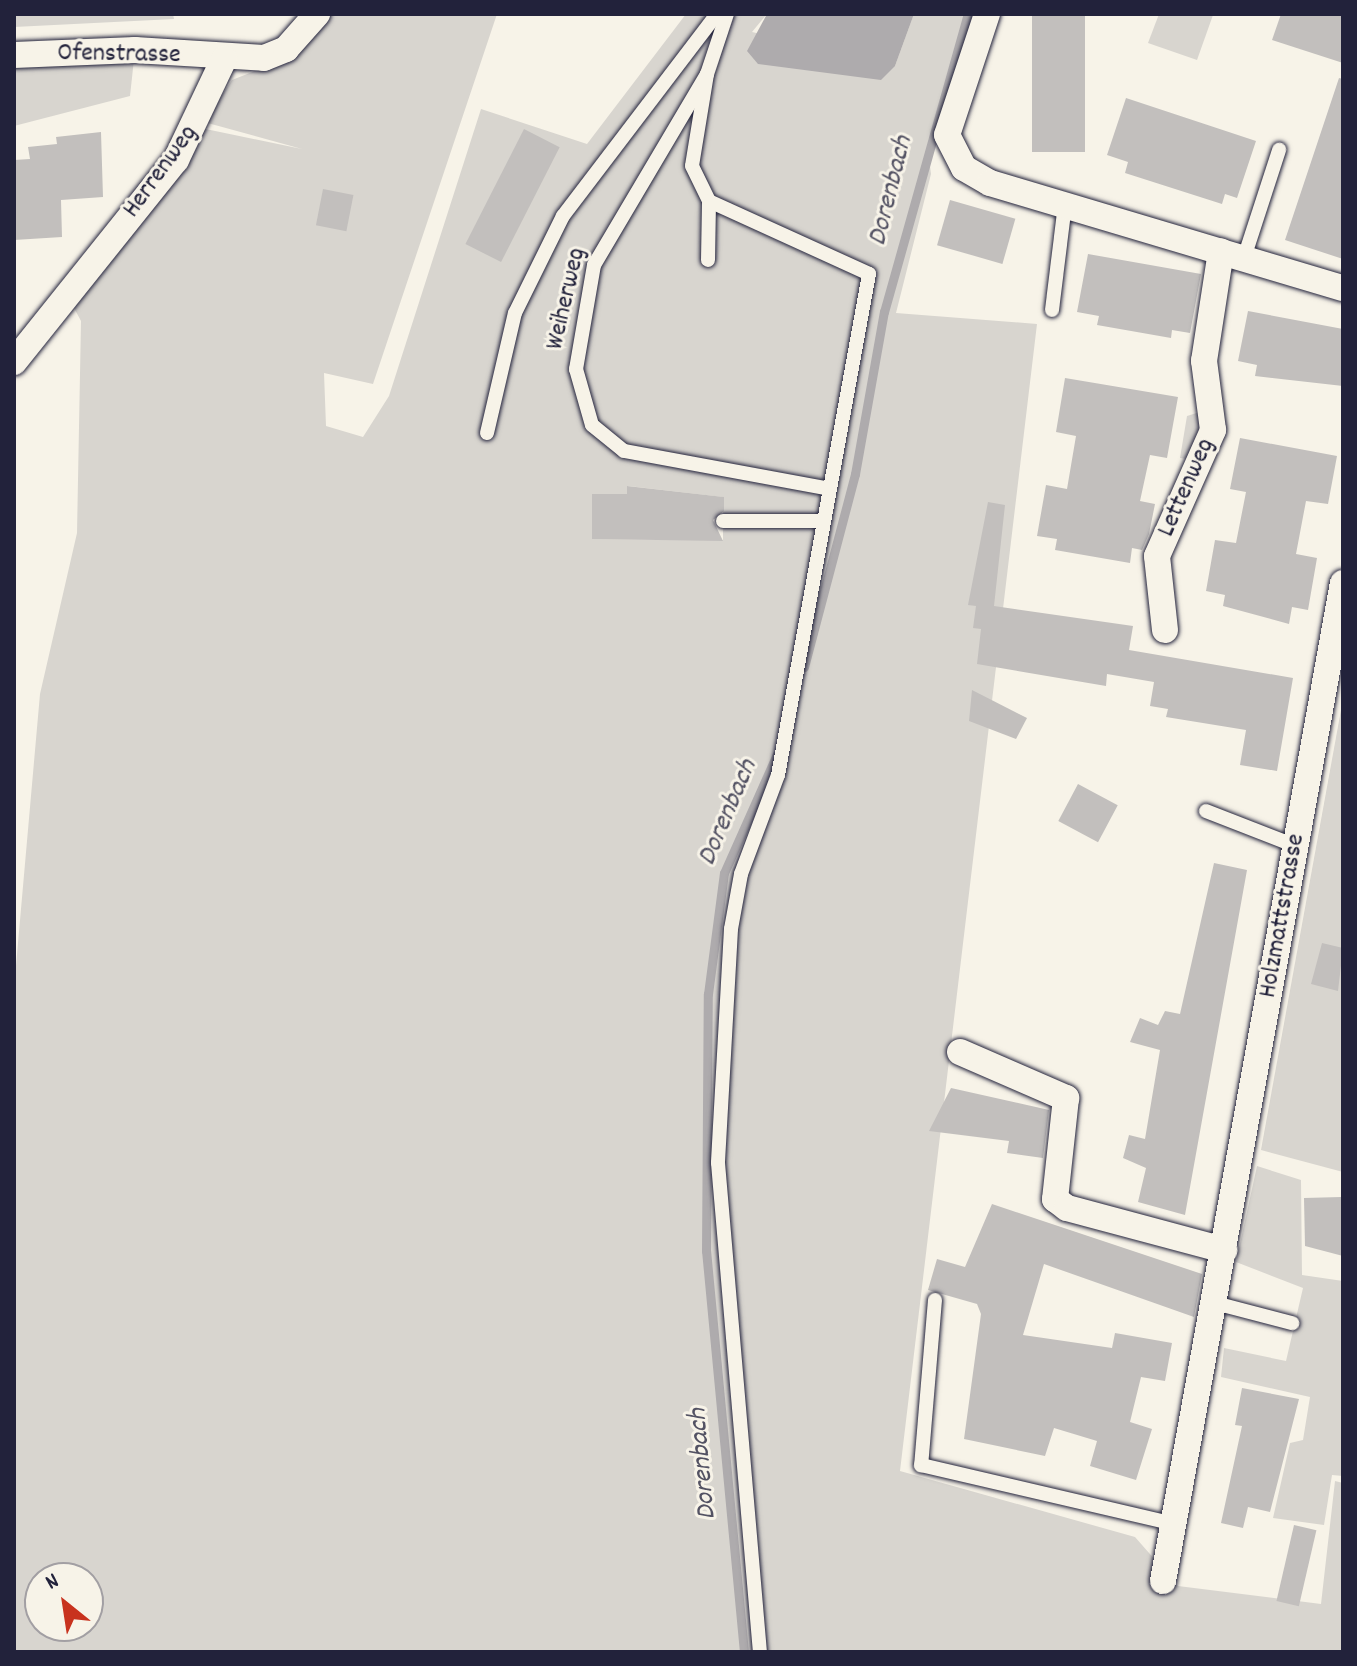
<!DOCTYPE html>
<style>
body{margin:0}
#map{position:relative;width:1357px;height:1666px;overflow:hidden;background:#f7f3e8;font-family:Dekko,sans-serif}
div>[style]{position:absolute}
[style*='--x']{left:calc(var(--x)*1px);top:calc(var(--y)*1px);width:calc(var(--w)*1px);rotate:calc(var(--a)*1deg)}
.green>*{inset:0;background:#d8d5cf}
.water>*{inset:0;background:#aeabad}
.stream>*{height:9px;margin:-4.5px;padding:0 4.5px;transform-origin:4.5px;border-radius:4.5px;background:#aeabad}
.building>*{inset:0;background:#c2bfbd;transform-origin:0 0}
.roads{filter:drop-shadow(0 0 2px #22223b) drop-shadow(0 0 2px #22223b)}
.lane>*{height:14px;margin:-7px;padding:0 7px;transform-origin:7px;border-radius:7px;background:#f7f3e8}
.street>*{height:26px;margin:-13px;padding:0 13px;transform-origin:13px;border-radius:13px;background:#f7f3e8}
span{translate:-50% -50%;white-space:nowrap;text-align:center;line-height:1.15;-webkit-text-stroke:6px #f7f3e8;paint-order:stroke}
.street-label{font-size:26px;color:#22223b}
.water-label{font-size:28px;color:#535263;font-style:italic}
.frame{position:absolute;inset:0;border:16px solid #22223b;pointer-events:none}
.north{position:absolute;left:24px;top:1562px;width:80px;height:80px;box-sizing:border-box;background:#f7f3e8;border:2px solid #a29fa3;border-radius:50%;rotate:330deg;font-size:22px;font-weight:700;line-height:32px;text-align:center;color:#22223b}
.north::after{content:'';display:block;margin:auto;width:28px;height:36px;background:#c8321e;clip-path:polygon(50% 0,100% 100%,50% 72%,0 100%)}
</style>
<div id="map">
<div class="green">
<div style="clip-path:polygon(14px 14px,173px 14px,174px 19px,14px 27px)"></div>
<div style="clip-path:polygon(evenodd,332px 14px,497px 14px,373px 384px,324px 373px,326px 426px,363px 437px,389px 396px,481px 109px,587px 144px,686px 14px,767px 14px,752px 32px,895px 66px,914px 14px,976px 14px,928px 151px,931px 174px,896px 313px,1037px 324px,900px 1471px,1135px 1537px,1178px 1586px,1321px 1604px,1335px 1481px,1343px 1483px,1343px 1652px,14px 1652px,14px 988px,40px 694px,77px 533px,81px 321px,67px 295px,196px 127px,302px 149px,204px 122px,232px 80px,295px 55px,332px 14px,628px 486px,723px 497px,723px 540px,592px 539px,592px 494px,627px 494px,628px 486px,332px 14px,40px 1578px,88px 1578px,88px 1626px,40px 1626px,40px 1578px)"></div>
<div style="clip-path:polygon(1159px 14px,1213px 15px,1197px 60px,1148px 43px)"></div>
<div style="clip-path:polygon(135px 50px,130px 96px,14px 126px,14px 55px)"></div>
<div style="clip-path:polygon(1203px 411px,1208px 429px,1194px 460px,1180px 458px,1187px 416px)"></div>
<div style="clip-path:polygon(1343px 699px,1343px 1172px,1261px 1150px)"></div>
<div style="clip-path:polygon(1257px 1166px,1301px 1180px,1302px 1275px,1343px 1281px,1343px 1476px,1332px 1475px,1324px 1525px,1273px 1518px,1290px 1443px,1303px 1440px,1310px 1397px,1221px 1377px,1224px 1348px,1286px 1361px,1303px 1288px,1236px 1262px)"></div>
</div>
<div class="water">
<div style="clip-path:polygon(767px 14px,914px 14px,895px 66px,881px 80px,758px 64px,747px 51px)"></div>
</div>
<div class="stream">
<div style="--x:804;--y:667;--w:200;--a:-75.2"></div>
<div style="--x:855;--y:474;--w:165;--a:-79.9"></div>
<div style="--x:884;--y:312;--w:310;--a:-74.3"></div>
<div style="--x:744;--y:1652;--w:403;--a:-95.4"></div>
<div style="--x:706;--y:1251;--w:257;--a:-89.6"></div>
<div style="--x:708;--y:994;--w:122;--a:-82.5"></div>
<div style="--x:724;--y:873;--w:130;--a:-66"></div>
</div>
<div class="building">
<div style="left:1032px;top:14px;width:53px;height:138px"></div>
<div style="clip-path:polygon(1281px 14px,1343px 14px,1343px 63px,1272px 40px)"></div>
<div style="clip-path:polygon(1339px 78px,1343px 79px,1343px 259px,1285px 240px)"></div>
<div style="clip-path:polygon(1126px 98px,1256px 141px,1237px 198px,1225px 194px,1222px 204px,1125px 173px,1128px 162px,1107px 155px)"></div>
<div style="left:524px;top:129px;width:40px;height:129px;rotate:27deg"></div>
<div style="clip-path:polygon(101px 132px,103px 197px,61px 200px,62px 237px,14px 240px,14px 160px,30px 159px,28px 147px,57px 144px,56px 137px)"></div>
<div style="left:323px;top:189px;width:31px;height:37px;rotate:11deg"></div>
<div style="left:950px;top:200px;width:68px;height:47px;rotate:16deg"></div>
<div style="clip-path:polygon(1088px 254px,1201px 274px,1190px 333px,1172px 330px,1171px 338px,1097px 325px,1099px 316px,1077px 312px)"></div>
<div style="clip-path:polygon(1248px 311px,1343px 329px,1343px 386px,1255px 376px,1257px 365px,1238px 361px)"></div>
<div style="clip-path:polygon(1065px 378px,1178px 397px,1167px 458px,1150px 455px,1140px 501px,1155px 504px,1149px 534px,1142px 550px,1132px 548px,1130px 563px,1055px 550px,1057px 539px,1037px 536px,1046px 485px,1067px 489px,1076px 436px,1056px 432px)"></div>
<div style="clip-path:polygon(1240px 438px,1337px 456px,1328px 504px,1306px 501px,1296px 554px,1317px 558px,1308px 610px,1292px 607px,1289px 624px,1223px 606px,1225px 595px,1206px 591px,1215px 540px,1236px 543px,1246px 492px,1230px 489px)"></div>
<div style="clip-path:polygon(627px 486px,724px 497px,724px 511px,713px 520px,723px 541px,592px 539px,592px 494px,627px 494px)"></div>
<div style="clip-path:polygon(988px 502px,1005px 505px,994px 606px,1133px 626px,1129px 650px,1293px 678px,1277px 771px,1240px 765px,1246px 730px,1166px 717px,1168px 709px,1150px 706px,1154px 682px,1107px 674px,1106px 686px,977px 664px,981px 629px,973px 628px,976px 606px,968px 605px)"></div>
<div style="clip-path:polygon(972px 690px,1027px 718px,1016px 739px,969px 721px)"></div>
<div style="left:1078px;top:784px;width:45px;height:42px;rotate:28deg"></div>
<div style="clip-path:polygon(1214px 863px,1247px 870px,1185px 1215px,1138px 1202px,1146px 1168px,1123px 1158px,1129px 1135px,1145px 1139px,1160px 1050px,1130px 1042px,1140px 1018px,1158px 1025px,1165px 1011px,1180px 1014px)"></div>
<div style="clip-path:polygon(1322px 943px,1343px 948px,1338px 991px,1311px 984px)"></div>
<div style="clip-path:polygon(951px 1088px,1049px 1110px,1043px 1158px,1007px 1153px,1009px 1141px,929px 1131px)"></div>
<div style="clip-path:polygon(1341px 1197px,1343px 1256px,1305px 1246px,1304px 1198px)"></div>
<div style="clip-path:polygon(992px 1204px,1202px 1274px,1194px 1317px,1044px 1264px,1023px 1335px,1112px 1348px,1115px 1333px,1172px 1343px,1165px 1381px,1141px 1377px,1130px 1422px,1152px 1429px,1136px 1480px,1090px 1466px,1097px 1441px,1054px 1428px,1045px 1456px,964px 1439px,981px 1314px,977px 1304px,928px 1290px,937px 1259px,965px 1267px)"></div>
<div style="clip-path:polygon(1242px 1388px,1299px 1399px,1270px 1512px,1248px 1507px,1243px 1528px,1221px 1523px,1242px 1426px,1235px 1425px)"></div>
<div style="left:1294px;top:1525px;width:23px;height:78px;rotate:13deg"></div>
</div>
<div class="roads">
<div class="lane">
<div style="--x:727;--y:14;--w:63;--a:108.4"></div>
<div style="--x:707;--y:74;--w:222;--a:120.6"></div>
<div style="--x:594;--y:265;--w:106;--a:99.8"></div>
<div style="--x:576;--y:369;--w:58;--a:74.1"></div>
<div style="--x:592;--y:425;--w:41;--a:39.1"></div>
<div style="--x:624;--y:451;--w:205;--a:10.4"></div>
<div style="--x:707;--y:74;--w:93;--a:99.3"></div>
<div style="--x:692;--y:166;--w:39;--a:64"></div>
<div style="--x:709;--y:201;--w:176;--a:24.5"></div>
<div style="--x:869;--y:274;--w:509;--a:100.29"></div>
<div style="--x:778;--y:775;--w:106;--a:110.5"></div>
<div style="--x:741;--y:874;--w:56;--a:100.3"></div>
<div style="--x:731;--y:929;--w:234;--a:93.2"></div>
<div style="--x:718;--y:1163;--w:491;--a:85.1"></div>
<div style="--x:1244;--y:258;--w:114;--a:-72"></div>
<div style="--x:708;--y:260;--w:59;--a:-89"></div>
<div style="--x:1052;--y:310;--w:107;--a:-83"></div>
<div style="--x:487;--y:433;--w:123;--a:-76.9"></div>
<div style="--x:515;--y:313;--w:108;--a:-63.7"></div>
<div style="--x:563;--y:216;--w:254;--a:-52.7"></div>
<div style="--x:723;--y:521;--w:100;--a:0"></div>
<div style="--x:1206;--y:811;--w:97;--a:21.3"></div>
<div style="--x:935;--y:1300;--w:166;--a:94.8"></div>
<div style="--x:921;--y:1465;--w:261;--a:13.1"></div>
<div style="--x:1215;--y:1303;--w:80;--a:14.6"></div>
</div>
<div class="street">
<div style="--x:987;--y:14;--w:127;--a:108.3"></div>
<div style="--x:947;--y:135;--w:37;--a:63"></div>
<div style="--x:964;--y:168;--w:30;--a:30"></div>
<div style="--x:990;--y:183;--w:368;--a:16.6"></div>
<div style="--x:14;--y:55;--w:121;--a:-2.4"></div>
<div style="--x:135;--y:50;--w:129;--a:3.5"></div>
<div style="--x:264;--y:58;--w:24;--a:-22"></div>
<div style="--x:286;--y:49;--w:47;--a:-48.5"></div>
<div style="--x:14;--y:362;--w:259;--a:-51.3"></div>
<div style="--x:176;--y:160;--w:112;--a:-64.6"></div>
<div style="--x:1165;--y:630;--w:74;--a:-96.2"></div>
<div style="--x:1157;--y:556;--w:138;--a:-66"></div>
<div style="--x:1213;--y:430;--w:70;--a:-97.4"></div>
<div style="--x:1204;--y:361;--w:111;--a:-81.2"></div>
<div style="--x:960;--y:1052;--w:116;--a:23.5"></div>
<div style="--x:1066;--y:1098;--w:102;--a:96.2"></div>
<div style="--x:1055;--y:1199;--w:15;--a:37"></div>
<div style="--x:1067;--y:1208;--w:163;--a:15"></div>
<div style="--x:1163;--y:1581;--w:1014;--a:-79.78"></div>
</div>
</div>
<div class="street-label">
<span style="left:119px;top:55px;rotate:1deg">Ofenstrasse</span>
<span style="left:161px;top:172px;rotate:-54deg">Herrenweg</span>
<span style="left:567px;top:299px;rotate:-77deg">Weiherweg</span>
<span style="left:1187px;top:488px;rotate:-66deg">Lettenweg</span>
<span style="left:1283px;top:916px;rotate:-80deg">Holzmattstrasse</span>
</div>
<div class="water-label">
<span style="left:892px;top:191px;rotate:-76deg">Dorenbach</span>
<span style="left:729px;top:813px;rotate:-67deg">Dorenbach</span>
<span style="left:704px;top:1464px;rotate:-95deg">Dorenbach</span>
</div>
<div class="frame"></div>
<div class="north">N</div>
</div>
